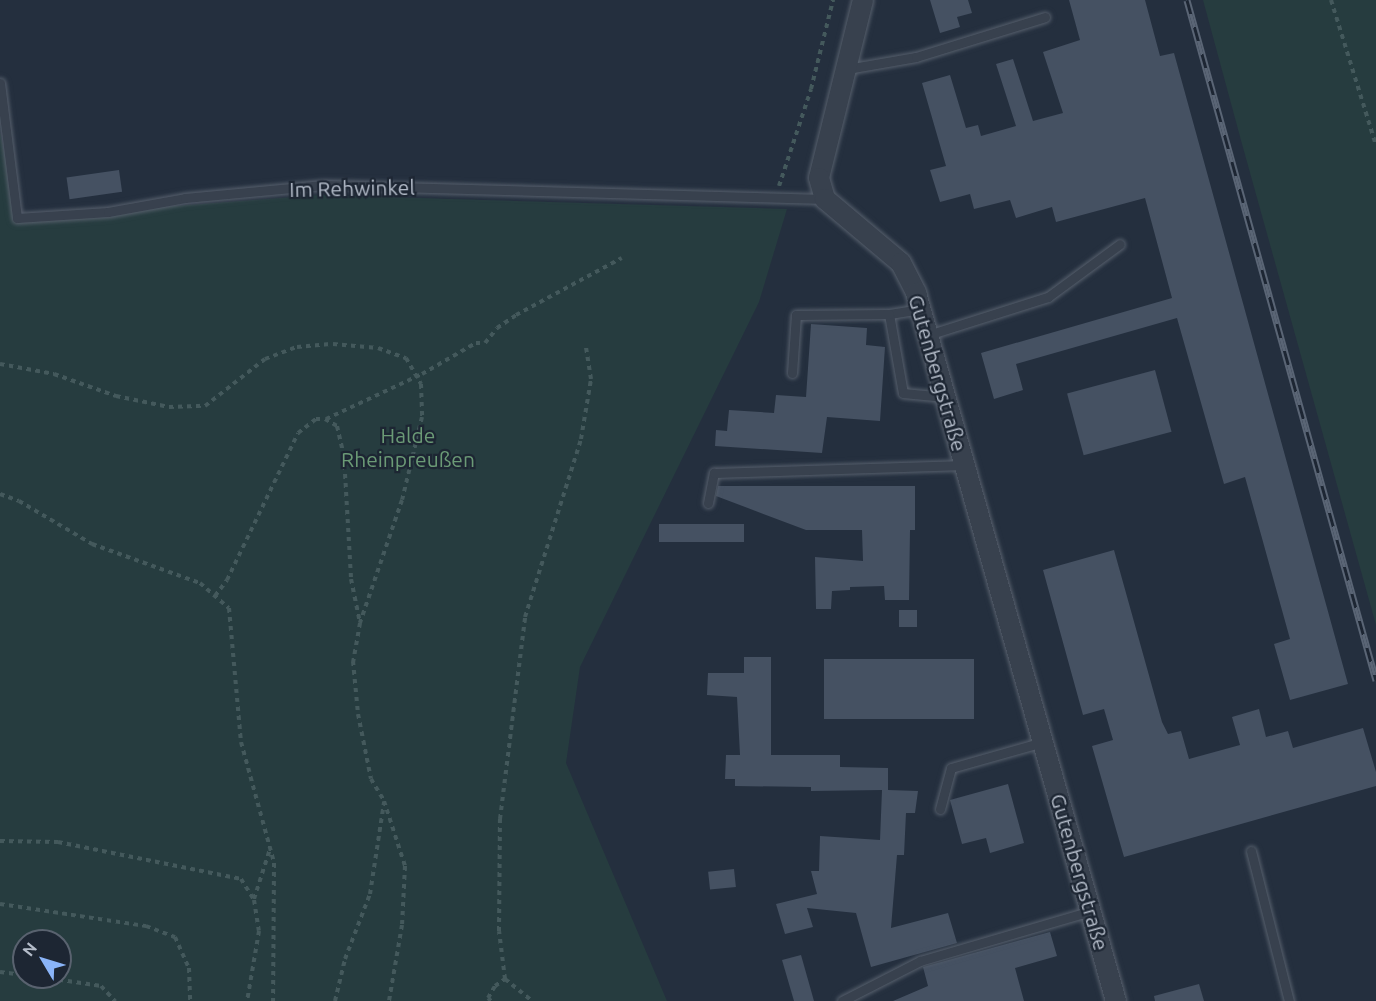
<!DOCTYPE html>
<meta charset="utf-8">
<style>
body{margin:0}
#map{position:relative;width:1376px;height:1001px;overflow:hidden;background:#242f3e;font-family:Ubuntu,sans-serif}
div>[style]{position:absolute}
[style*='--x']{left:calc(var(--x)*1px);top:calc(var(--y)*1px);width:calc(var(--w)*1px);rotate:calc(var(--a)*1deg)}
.green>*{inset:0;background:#263c3f}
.building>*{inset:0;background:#455162;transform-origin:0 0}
.path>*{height:4px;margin-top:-2px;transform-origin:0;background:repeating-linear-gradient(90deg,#44595c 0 4.5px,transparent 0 9px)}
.roads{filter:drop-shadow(0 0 2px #565f6c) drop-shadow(0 0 2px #565f6c)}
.service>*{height:9px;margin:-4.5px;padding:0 4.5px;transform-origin:4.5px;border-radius:4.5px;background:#38414e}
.minor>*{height:20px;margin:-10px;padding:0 10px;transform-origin:10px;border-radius:10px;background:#38414e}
.rail>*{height:7px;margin-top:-3.5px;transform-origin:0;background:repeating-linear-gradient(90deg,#1d2633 0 14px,#5a6575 0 28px);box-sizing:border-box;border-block:2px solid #5a6575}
span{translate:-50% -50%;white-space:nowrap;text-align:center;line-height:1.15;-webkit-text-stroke:4.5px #1d2633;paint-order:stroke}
.street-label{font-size:21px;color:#b4bcc9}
.park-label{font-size:21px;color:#6b9a76}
.north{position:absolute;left:12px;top:929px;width:60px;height:60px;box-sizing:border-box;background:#1d2633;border:2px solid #59626f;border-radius:50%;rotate:308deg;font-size:16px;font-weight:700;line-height:24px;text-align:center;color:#b4bcc9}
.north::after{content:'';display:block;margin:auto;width:21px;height:27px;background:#8ab4f8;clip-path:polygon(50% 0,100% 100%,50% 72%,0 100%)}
</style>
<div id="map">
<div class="green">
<div style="clip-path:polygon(1203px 0,1376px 0,1376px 625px,1242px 144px)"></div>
<div style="clip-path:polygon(evenodd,0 132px,18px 218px,320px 195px,787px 209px,759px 302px,580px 667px,566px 763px,667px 1001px,0 1001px,0 132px,24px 941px,60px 941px,60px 977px,24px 977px,24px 941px)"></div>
</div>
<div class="building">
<div style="clip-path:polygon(930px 0,968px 0,972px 13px,957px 17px,960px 27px,940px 33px)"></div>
<div style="clip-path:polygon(1069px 0,1145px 0,1160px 56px,1174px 53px,1348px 684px,1290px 700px,1274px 644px,1290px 639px,1245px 477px,1224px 484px,1177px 318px,1016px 364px,1023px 390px,994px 399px,981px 353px,1172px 298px,1145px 198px,1056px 222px,1052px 207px,1016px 218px,1010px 200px,974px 209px,970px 194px,940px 202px,930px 170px,946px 166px,922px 83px,950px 75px,966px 128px,978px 125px,981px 136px,1016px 126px,996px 64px,1013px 59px,1033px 121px,1063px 113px,1043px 52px,1080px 40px)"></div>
<div style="left:119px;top:170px;width:22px;height:53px;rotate:82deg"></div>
<div style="clip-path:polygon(811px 324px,867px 328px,866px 345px,885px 347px,880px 421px,827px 417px,822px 453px,715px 446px,716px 430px,727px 431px,729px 410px,774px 413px,776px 395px,806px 397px)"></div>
<div style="left:1155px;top:370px;width:64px;height:91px;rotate:75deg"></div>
<div style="clip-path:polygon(718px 486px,915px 486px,915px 530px,910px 530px,909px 600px,885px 600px,884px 586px,850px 587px,850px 590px,832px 591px,831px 609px,816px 609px,815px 557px,863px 561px,862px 530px,806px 530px,716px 496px)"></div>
<div style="left:659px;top:524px;width:85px;height:18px"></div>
<div style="clip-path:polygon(1114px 550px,1162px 722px,1168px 734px,1181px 731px,1189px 759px,1240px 745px,1232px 717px,1259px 709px,1266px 737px,1288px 731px,1293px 748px,1363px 728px,1376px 772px,1376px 786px,1124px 857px,1092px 746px,1113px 740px,1104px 709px,1083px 715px,1043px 570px)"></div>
<div style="left:899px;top:610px;width:18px;height:17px"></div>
<div style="clip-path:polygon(744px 657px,771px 657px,771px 755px,840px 755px,840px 767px,888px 768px,888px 790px,918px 791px,915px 813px,906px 813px,904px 855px,897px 855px,891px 928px,948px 913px,957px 943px,871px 967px,856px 913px,807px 908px,813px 927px,785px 934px,776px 904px,817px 894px,811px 871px,819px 871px,820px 836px,880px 840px,882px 790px,811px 791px,811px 787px,735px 786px,735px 779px,725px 779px,726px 755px,740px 755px,737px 697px,707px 695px,708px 673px,744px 673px)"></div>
<div style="left:824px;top:659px;width:150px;height:60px"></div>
<div style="clip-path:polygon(1008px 784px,1024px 843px,990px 853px,986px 838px,962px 844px,950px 800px)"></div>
<div style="left:734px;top:869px;width:18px;height:26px;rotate:84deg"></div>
<div style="clip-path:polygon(1050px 932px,1057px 956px,1015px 968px,1024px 1001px,893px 1001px,928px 986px,923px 967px)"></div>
<div style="clip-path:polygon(801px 955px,814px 1001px,794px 1001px,782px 960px)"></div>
<div style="clip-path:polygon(1199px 984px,1204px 1001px,1155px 1001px,1154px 996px)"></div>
</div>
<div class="path">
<div style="--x:1331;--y:0;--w:152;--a:72.8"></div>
<div style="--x:779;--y:186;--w:102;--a:-71.7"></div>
<div style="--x:811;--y:89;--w:92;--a:-76.1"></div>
<div style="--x:0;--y:364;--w:55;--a:10.5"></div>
<div style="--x:54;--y:374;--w:66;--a:19.5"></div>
<div style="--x:116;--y:396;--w:54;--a:11.7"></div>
<div style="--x:169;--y:407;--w:36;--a:-2"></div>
<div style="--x:205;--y:406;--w:76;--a:-38.1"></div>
<div style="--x:265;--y:359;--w:34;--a:-21"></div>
<div style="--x:297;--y:347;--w:36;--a:-5"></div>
<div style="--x:333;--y:344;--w:45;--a:5.1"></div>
<div style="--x:378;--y:348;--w:30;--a:20"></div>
<div style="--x:406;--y:358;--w:30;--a:60"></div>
<div style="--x:421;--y:384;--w:33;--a:88"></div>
<div style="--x:422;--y:417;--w:85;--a:103.5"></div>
<div style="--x:402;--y:500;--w:130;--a:108.9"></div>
<div style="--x:360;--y:623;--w:39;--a:100"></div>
<div style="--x:353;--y:661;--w:53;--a:84.6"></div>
<div style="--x:358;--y:714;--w:66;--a:78.7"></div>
<div style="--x:371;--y:779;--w:26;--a:59"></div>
<div style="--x:384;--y:801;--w:68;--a:72.1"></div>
<div style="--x:405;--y:866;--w:59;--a:92.9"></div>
<div style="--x:402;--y:925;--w:77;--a:99.7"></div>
<div style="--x:326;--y:419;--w:106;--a:-25.1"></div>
<div style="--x:422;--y:374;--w:62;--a:-29.9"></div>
<div style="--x:476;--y:343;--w:9;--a:0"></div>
<div style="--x:485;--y:343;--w:19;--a:-51"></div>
<div style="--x:497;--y:328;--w:23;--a:-34"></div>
<div style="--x:516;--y:315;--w:120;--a:-28.3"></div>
<div style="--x:0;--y:494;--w:20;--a:20"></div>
<div style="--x:19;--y:501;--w:85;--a:30.5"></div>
<div style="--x:92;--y:544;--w:115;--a:19.9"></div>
<div style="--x:200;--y:583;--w:38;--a:41"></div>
<div style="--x:229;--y:608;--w:135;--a:84.9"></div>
<div style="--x:241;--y:742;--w:125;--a:74.7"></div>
<div style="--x:274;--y:863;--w:138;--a:90.4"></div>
<div style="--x:215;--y:596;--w:20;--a:-53"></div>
<div style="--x:227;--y:580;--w:163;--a:-64.2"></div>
<div style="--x:298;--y:433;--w:23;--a:-38"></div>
<div style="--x:316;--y:419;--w:9;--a:0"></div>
<div style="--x:325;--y:419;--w:14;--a:30"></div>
<div style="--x:337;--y:426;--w:31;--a:77"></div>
<div style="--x:344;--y:456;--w:123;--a:86.7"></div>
<div style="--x:351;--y:579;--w:45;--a:78.4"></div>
<div style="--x:0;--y:841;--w:58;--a:1"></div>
<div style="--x:58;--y:842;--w:187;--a:11.4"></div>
<div style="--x:241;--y:879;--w:25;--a:58"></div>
<div style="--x:254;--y:900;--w:31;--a:81"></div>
<div style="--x:259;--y:931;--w:71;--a:99.7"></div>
<div style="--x:254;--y:899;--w:52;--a:-72.3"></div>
<div style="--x:0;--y:904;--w:148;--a:8.6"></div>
<div style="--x:146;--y:926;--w:31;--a:21"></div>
<div style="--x:175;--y:937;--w:34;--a:66"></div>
<div style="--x:189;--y:968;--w:33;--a:88"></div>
<div style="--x:0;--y:972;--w:24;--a:7"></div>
<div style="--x:41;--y:977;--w:61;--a:8.5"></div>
<div style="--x:101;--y:986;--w:21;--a:47"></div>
<div style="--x:505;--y:979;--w:48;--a:-97.1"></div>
<div style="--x:499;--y:931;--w:112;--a:-89.5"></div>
<div style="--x:500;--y:819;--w:204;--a:-82.9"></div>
<div style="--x:525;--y:617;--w:187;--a:-72.5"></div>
<div style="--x:581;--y:439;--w:61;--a:-80.5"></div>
<div style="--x:591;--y:379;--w:33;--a:-99"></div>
<div style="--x:335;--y:1001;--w:43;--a:-76.6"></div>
<div style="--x:345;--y:959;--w:70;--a:-69"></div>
<div style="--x:370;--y:894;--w:93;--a:-81.3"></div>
<div style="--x:491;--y:1001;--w:4;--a:-135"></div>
<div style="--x:488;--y:998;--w:14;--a:-60"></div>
<div style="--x:495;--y:986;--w:12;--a:-35"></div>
<div style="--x:505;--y:979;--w:35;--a:39"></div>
</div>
<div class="roads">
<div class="service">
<div style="--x:847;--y:69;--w:70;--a:-9.9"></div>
<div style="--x:916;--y:57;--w:135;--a:-17.2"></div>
<div style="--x:0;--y:83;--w:136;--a:82.8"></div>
<div style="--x:17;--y:218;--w:91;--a:-3.8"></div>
<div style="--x:108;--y:212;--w:78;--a:-10.3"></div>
<div style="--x:185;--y:198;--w:139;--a:-5.4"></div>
<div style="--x:323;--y:185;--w:502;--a:1.6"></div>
<div style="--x:921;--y:309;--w:32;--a:171"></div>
<div style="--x:889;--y:314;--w:80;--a:80"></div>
<div style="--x:903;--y:393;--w:42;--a:5.4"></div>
<div style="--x:928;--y:335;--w:126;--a:-17.6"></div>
<div style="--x:1048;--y:297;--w:89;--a:-36.4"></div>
<div style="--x:792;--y:373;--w:58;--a:-86.1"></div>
<div style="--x:796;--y:315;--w:93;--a:-0.6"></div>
<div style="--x:708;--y:503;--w:31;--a:-79"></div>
<div style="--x:714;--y:473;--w:251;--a:-1.8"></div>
<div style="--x:940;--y:809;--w:42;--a:-75"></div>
<div style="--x:951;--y:768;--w:96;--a:-15.8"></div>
<div style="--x:1251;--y:851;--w:155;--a:75.8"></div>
<div style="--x:842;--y:1001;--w:88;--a:-27.1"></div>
<div style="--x:920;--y:961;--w:178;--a:-16.3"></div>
</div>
<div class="minor">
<div style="--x:863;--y:0;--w:183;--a:103.9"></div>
<div style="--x:819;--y:178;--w:22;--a:74"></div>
<div style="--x:825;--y:199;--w:99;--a:40.1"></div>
<div style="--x:901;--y:263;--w:34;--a:63"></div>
<div style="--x:916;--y:293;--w:736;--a:74.23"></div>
</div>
</div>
<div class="rail">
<div style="--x:1187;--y:0;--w:706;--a:74.47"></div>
</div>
<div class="street-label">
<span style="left:352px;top:188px;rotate:-1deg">Im Rehwinkel</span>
<span style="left:938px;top:373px;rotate:74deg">Gutenbergstraße</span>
<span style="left:1080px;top:872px;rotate:74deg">Gutenbergstraße</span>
</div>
<div class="park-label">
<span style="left:408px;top:447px">Halde<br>Rheinpreußen</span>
</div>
<div class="north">N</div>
</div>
